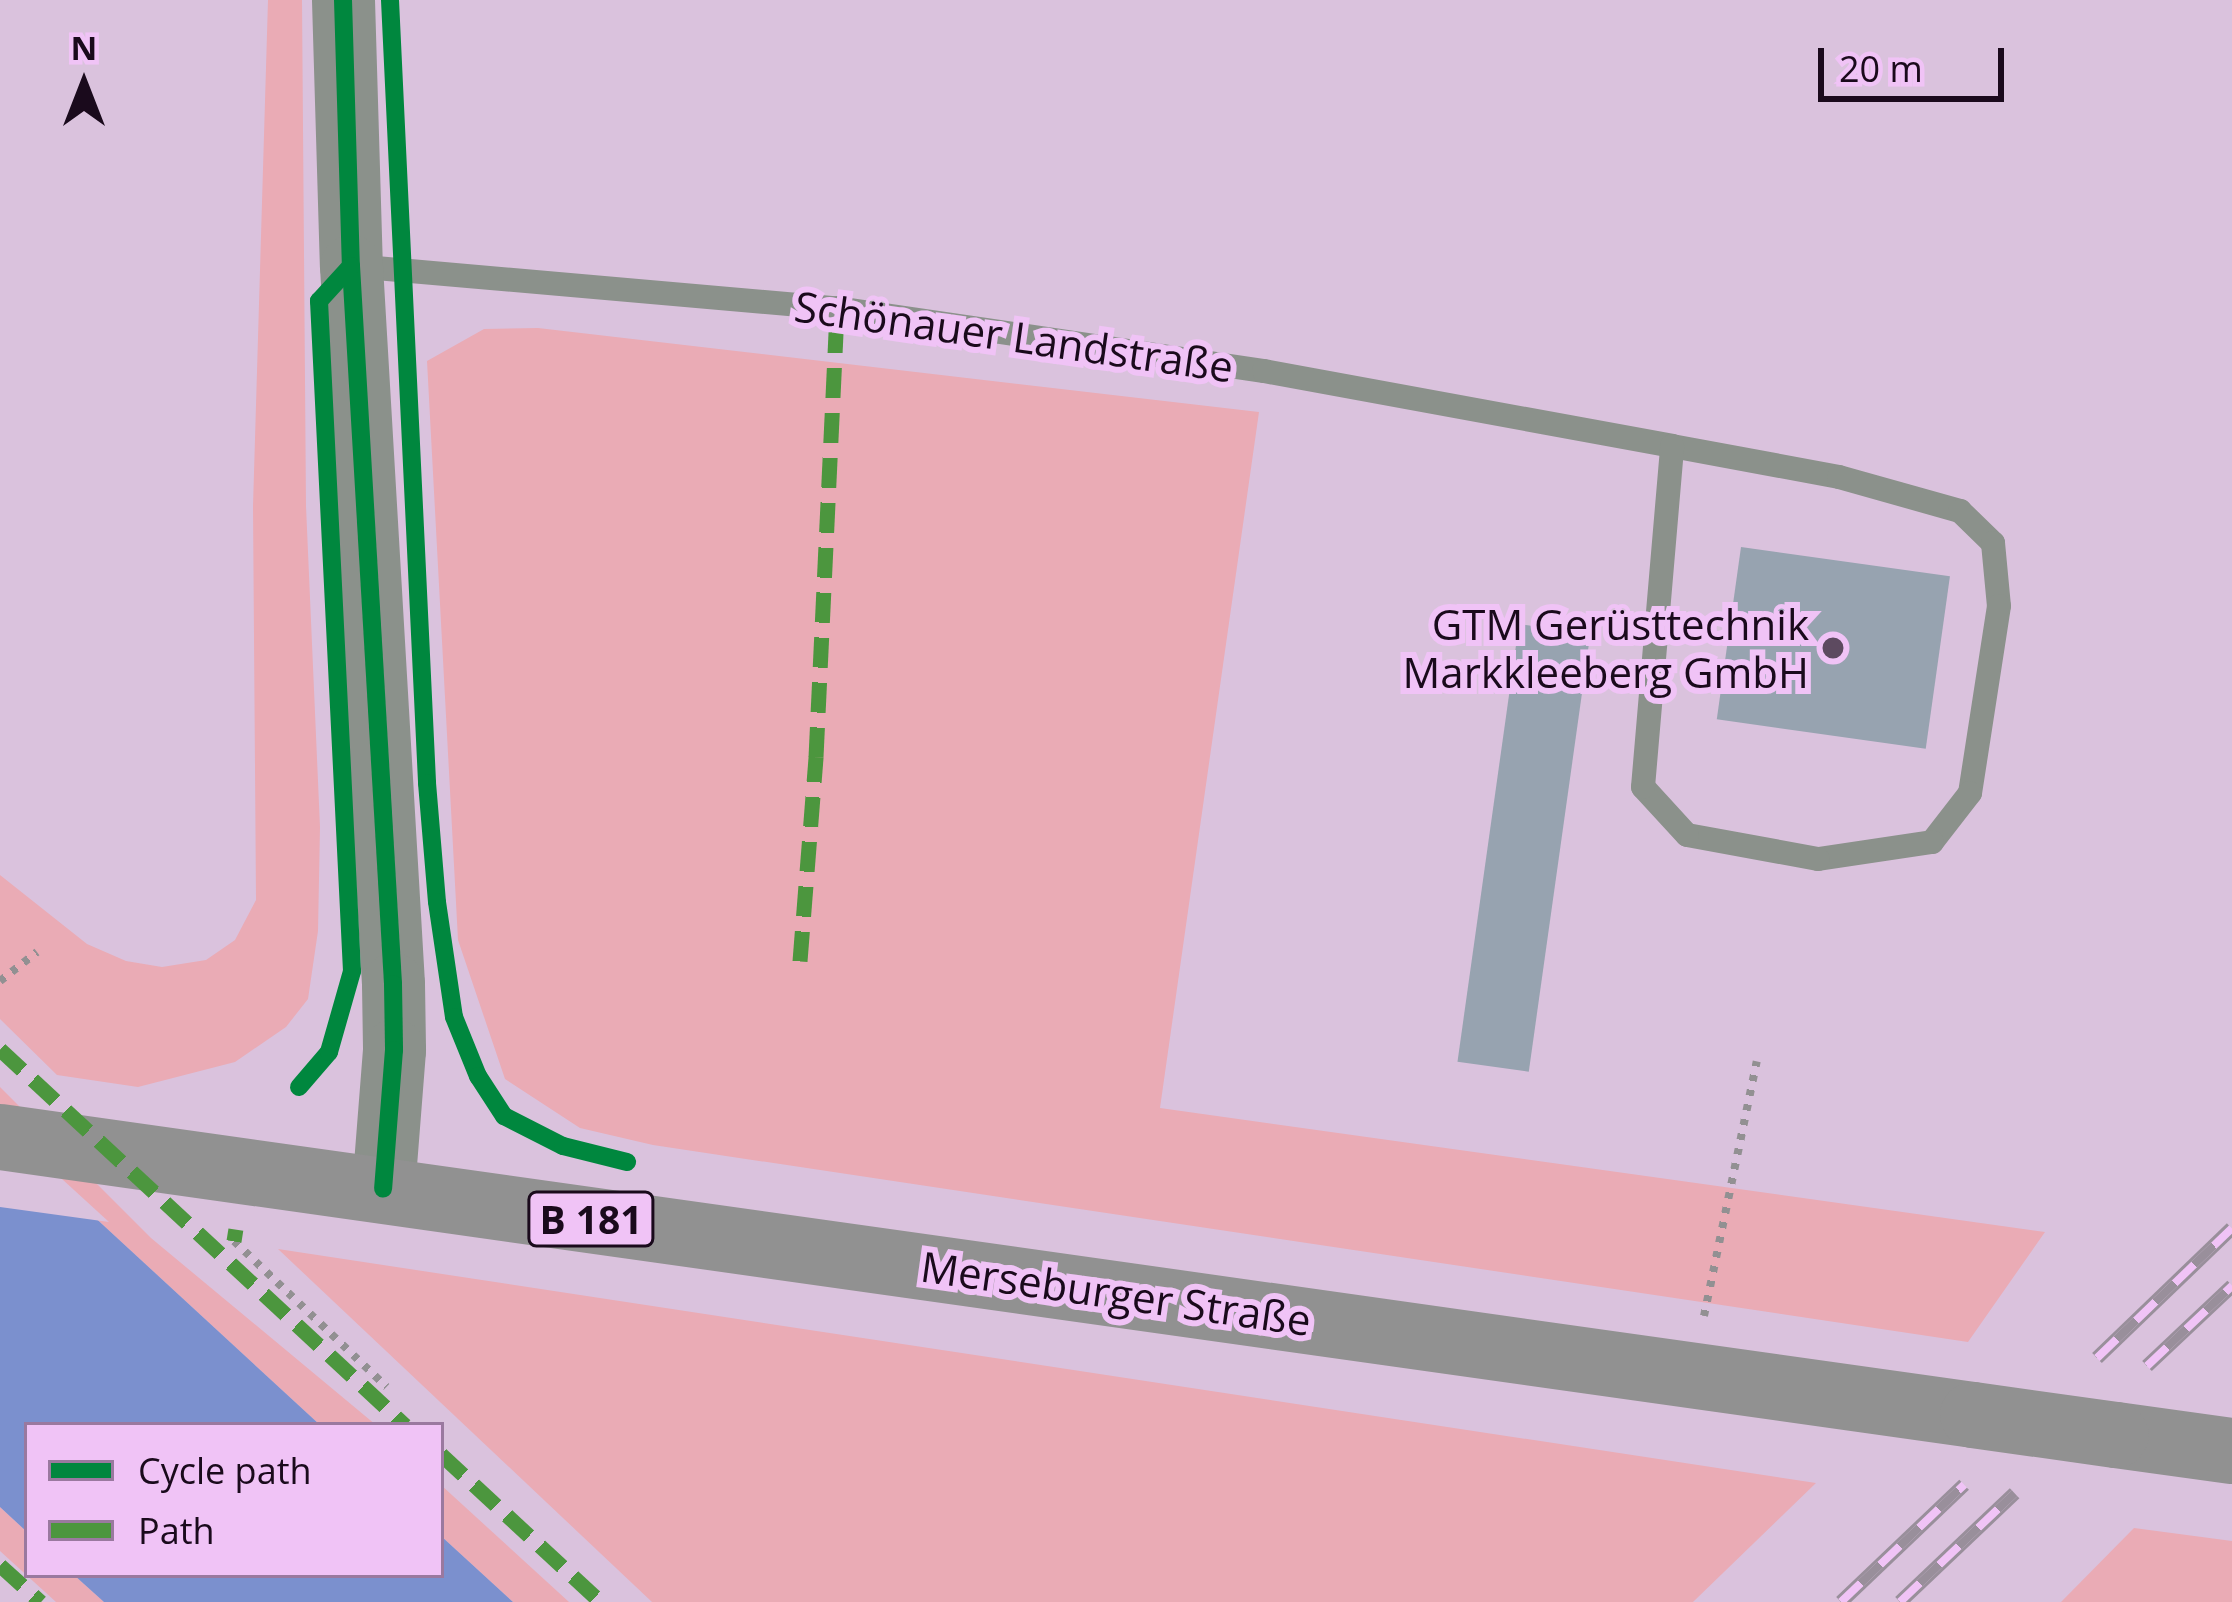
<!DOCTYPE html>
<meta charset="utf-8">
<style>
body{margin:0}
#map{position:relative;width:2232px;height:1602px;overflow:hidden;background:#dac2dd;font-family:"Open Sans",sans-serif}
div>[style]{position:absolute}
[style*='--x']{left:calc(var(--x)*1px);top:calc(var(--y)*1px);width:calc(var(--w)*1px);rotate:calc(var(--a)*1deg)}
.green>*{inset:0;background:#eaabb5}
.water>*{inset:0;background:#7b90ce}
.pier>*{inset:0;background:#dac2dd}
.building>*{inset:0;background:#97a3b0;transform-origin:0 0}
.path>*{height:8px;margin-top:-4px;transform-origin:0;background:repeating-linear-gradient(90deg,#929092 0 6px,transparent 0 15px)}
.service>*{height:24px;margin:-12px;padding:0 12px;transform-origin:12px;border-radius:12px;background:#8b918b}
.tertiary>*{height:63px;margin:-31.5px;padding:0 31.5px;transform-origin:31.5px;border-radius:31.5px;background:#8b918b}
.primary>*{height:66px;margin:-33px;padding:0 33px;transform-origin:33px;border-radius:33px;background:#919191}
.rail>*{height:14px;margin-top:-7px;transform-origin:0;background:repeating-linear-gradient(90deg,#f0c3f6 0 27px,#998f9b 0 54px);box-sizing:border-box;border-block:3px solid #998f9b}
.primary-bridge>*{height:66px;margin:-33px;padding:0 33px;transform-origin:33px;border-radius:33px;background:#919191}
.quiet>*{height:15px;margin-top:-7.5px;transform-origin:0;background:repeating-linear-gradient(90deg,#4c963e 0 30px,transparent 0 45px)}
.cycleway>*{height:18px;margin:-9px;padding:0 9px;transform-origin:9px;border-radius:9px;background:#00873e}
.dots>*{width:33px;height:33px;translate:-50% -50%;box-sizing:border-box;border:6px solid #f0c3f6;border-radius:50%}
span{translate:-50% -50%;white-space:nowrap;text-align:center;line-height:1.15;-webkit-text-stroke:12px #f0c3f6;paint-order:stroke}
.shield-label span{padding:3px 9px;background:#f0c3f6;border:3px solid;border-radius:9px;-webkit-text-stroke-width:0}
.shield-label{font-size:39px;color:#1a0a1c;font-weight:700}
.street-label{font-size:42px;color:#1a0a1c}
.poi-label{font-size:42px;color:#1a0a1c}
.right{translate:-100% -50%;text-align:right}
.legend{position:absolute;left:24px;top:1422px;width:420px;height:156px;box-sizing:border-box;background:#f0c3f6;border:3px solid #9a799f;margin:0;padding:15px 21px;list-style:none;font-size:36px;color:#1a0a1c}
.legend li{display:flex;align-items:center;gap:24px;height:60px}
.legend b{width:60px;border:3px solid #9a799f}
.north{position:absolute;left:24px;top:24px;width:120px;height:120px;-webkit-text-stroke:9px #f0c3f6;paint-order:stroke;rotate:0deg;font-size:33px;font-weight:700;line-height:48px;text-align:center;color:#1a0a1c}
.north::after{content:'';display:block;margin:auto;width:42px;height:54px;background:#1a0a1c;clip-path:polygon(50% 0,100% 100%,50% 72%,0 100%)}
.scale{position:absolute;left:1818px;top:48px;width:186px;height:54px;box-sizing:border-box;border:6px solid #1a0a1c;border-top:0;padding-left:15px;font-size:36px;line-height:42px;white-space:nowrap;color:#1a0a1c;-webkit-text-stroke:9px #f0c3f6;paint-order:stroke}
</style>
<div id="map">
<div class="green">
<div style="clip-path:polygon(268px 0,302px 0,306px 506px,320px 827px,318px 931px,308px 999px,286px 1027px,235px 1062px,138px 1087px,57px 1075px,0 1019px,0 875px,87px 944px,126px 961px,162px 967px,206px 960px,235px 940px,256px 900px,253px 506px)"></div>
<div style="clip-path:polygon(538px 328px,1259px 412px,1160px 1108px,2045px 1232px,1968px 1342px,653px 1145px,580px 1128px,505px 1079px,458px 940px,427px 361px,484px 329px)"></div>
<div style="clip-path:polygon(0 1087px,151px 1238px,376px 1425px,320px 1425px,0 1130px)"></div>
<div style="clip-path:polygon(278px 1249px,1816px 1483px,1693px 1602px,652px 1602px)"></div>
<div style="clip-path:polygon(441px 1485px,569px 1602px,513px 1602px,441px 1536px)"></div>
<div style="clip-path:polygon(0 1507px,27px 1532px,27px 1575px,74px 1575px,104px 1602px,56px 1602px,0 1551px)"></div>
<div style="clip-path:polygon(2134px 1528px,2232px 1541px,2232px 1602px,2061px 1602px)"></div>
</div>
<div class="water">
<div style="clip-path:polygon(0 1130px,320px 1425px,27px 1425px,27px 1532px,0 1507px)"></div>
<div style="clip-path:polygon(441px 1536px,513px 1602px,104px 1602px,74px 1575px,441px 1575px)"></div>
</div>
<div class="pier">
<div style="clip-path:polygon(0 1124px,4px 1126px,109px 1222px,0 1207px)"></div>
</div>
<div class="building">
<div style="left:1741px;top:547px;width:211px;height:174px;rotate:8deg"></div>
<div style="left:1519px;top:624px;width:72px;height:442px;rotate:8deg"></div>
</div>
<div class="path">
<div style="--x:0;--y:981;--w:47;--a:-38.1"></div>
<div style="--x:234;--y:1241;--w:211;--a:43.7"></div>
<div style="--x:1704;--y:1316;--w:260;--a:-78.3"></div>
</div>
<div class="service">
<div style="--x:353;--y:266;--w:486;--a:5"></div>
<div style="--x:837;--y:308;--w:432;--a:8.4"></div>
<div style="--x:1264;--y:371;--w:415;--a:10.4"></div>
<div style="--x:1672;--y:446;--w:170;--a:10.5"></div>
<div style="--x:1839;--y:477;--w:126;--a:15.7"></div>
<div style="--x:1960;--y:511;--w:46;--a:44.1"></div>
<div style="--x:1993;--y:543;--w:63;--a:84.6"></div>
<div style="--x:1999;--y:606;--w:189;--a:98.8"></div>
<div style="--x:1970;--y:793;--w:62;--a:127.8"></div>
<div style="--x:1932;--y:842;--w:115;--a:171.5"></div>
<div style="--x:1818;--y:859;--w:133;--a:-169.6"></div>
<div style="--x:1687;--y:835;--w:65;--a:-132.5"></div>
<div style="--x:1643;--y:787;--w:342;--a:-85.1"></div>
</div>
<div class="tertiary">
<div style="--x:343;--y:0;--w:266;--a:88.3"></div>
<div style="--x:351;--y:266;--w:719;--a:86.65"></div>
<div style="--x:393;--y:984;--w:66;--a:89.1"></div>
<div style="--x:394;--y:1050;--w:139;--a:94.5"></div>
</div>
<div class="primary">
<div style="--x:0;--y:1137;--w:1992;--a:8.02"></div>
<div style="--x:2116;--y:1435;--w:117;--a:7.9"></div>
</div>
<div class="rail">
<div style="--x:2097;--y:1358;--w:187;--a:-43.9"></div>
<div style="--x:2147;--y:1366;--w:117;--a:-43.3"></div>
<div style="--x:1841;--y:1602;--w:170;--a:-43.6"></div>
<div style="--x:1900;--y:1602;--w:158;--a:-43.5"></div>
</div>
<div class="primary-bridge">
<div style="--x:1973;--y:1415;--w:144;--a:8"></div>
</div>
<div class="quiet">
<div style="--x:800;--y:961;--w:205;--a:-85.5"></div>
<div style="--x:816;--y:757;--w:449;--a:-87.3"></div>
<div style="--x:0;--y:1049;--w:553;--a:42.87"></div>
<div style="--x:234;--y:1241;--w:12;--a:-81"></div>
<div style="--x:441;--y:1454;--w:218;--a:42.8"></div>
<div style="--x:0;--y:1565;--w:55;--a:42.1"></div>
</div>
<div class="cycleway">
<div style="--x:343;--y:0;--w:266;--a:88.3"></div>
<div style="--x:351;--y:266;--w:719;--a:86.65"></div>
<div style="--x:393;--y:984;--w:66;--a:89.1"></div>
<div style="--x:394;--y:1050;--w:139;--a:94.5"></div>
<div style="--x:390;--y:0;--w:784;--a:87.29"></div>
<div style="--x:427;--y:783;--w:119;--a:85.2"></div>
<div style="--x:437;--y:902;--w:116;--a:81.6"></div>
<div style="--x:454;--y:1017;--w:64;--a:67.9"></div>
<div style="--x:478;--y:1076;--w:48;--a:57"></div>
<div style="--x:504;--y:1116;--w:66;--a:27"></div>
<div style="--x:563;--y:1146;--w:66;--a:14"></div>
<div style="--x:299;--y:1087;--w:46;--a:-49.4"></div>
<div style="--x:329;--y:1052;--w:84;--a:-74.1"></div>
<div style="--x:352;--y:971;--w:671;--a:-92.82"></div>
<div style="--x:319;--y:301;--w:47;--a:-47.6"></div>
</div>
<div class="dots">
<div style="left:1833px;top:648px;background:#5d4a60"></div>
</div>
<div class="shield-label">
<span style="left:591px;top:1219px">B 181</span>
</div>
<div class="street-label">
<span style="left:1014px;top:336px;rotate:8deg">Schönauer Landstraße</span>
<span style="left:1116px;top:1293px;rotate:8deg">Merseburger Straße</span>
</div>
<div class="poi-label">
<span class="right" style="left:1809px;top:648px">GTM Gerüsttechnik<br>Markkleeberg GmbH</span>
</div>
<ul class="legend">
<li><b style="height:15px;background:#00873e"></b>Cycle path</li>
<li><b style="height:15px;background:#4c963e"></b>Path</li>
</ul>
<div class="north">N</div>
<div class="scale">20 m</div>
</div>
